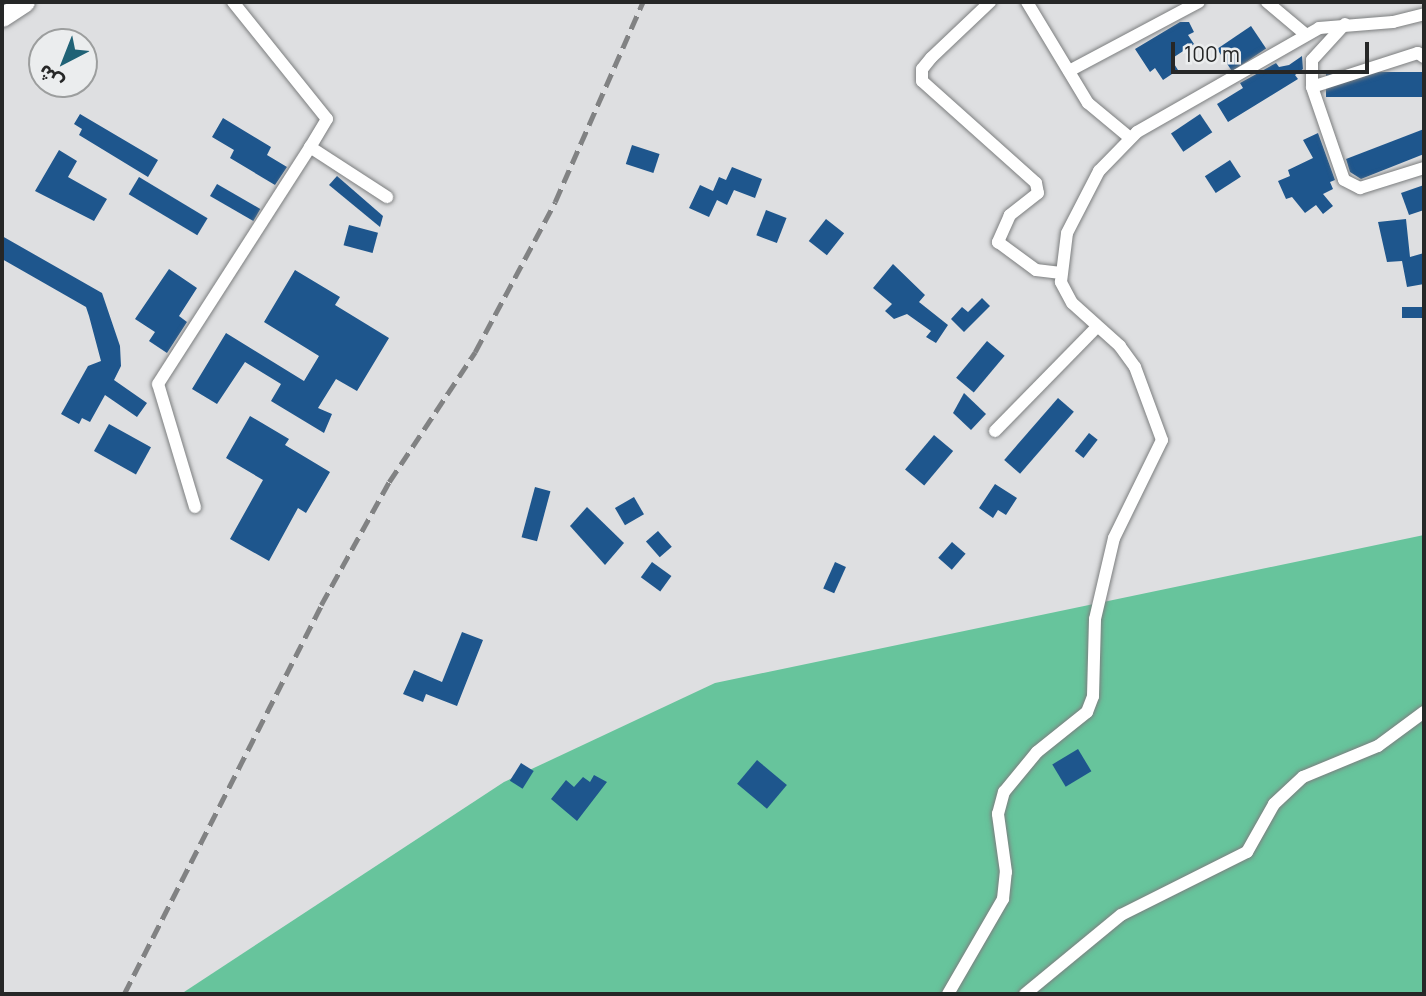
<!DOCTYPE html>
<meta charset="utf-8">
<style>
body{margin:0}
#map{position:relative;width:1426px;height:996px;overflow:hidden;background:#dedfe1;font-family:Manrope,"Noto Sans Arabic",sans-serif}
div>[style]{position:absolute}
[style*='--x']{left:calc(var(--x)*1px);top:calc(var(--y)*1px);width:calc(var(--w)*1px);rotate:calc(var(--a)*1deg)}
.forest>*{inset:0;background:#67c49c}
.building>*{inset:0;background:#1e568d;transform-origin:0 0}
.roads{filter:drop-shadow(0 0 2px #7c7e7f) drop-shadow(0 0 2px #7c7e7f)}
.minor>*{height:12px;margin:-6px;padding:0 6px;transform-origin:6px;border-radius:6px;background:#fff}
.highway>*{height:19px;margin:-9.5px;padding:0 9.5px;transform-origin:9.5px;border-radius:9.5px;background:#fff}
.rail>*{height:4.5px;margin-top:-2.25px;transform-origin:0;background:repeating-linear-gradient(90deg,#818283 0 14px,transparent 0 21px)}
span{translate:-50% -50%;white-space:nowrap;text-align:center;line-height:1.15;-webkit-text-stroke:7px #ebedee;paint-order:stroke}
.frame{position:absolute;inset:0;border:4px solid #262727;pointer-events:none}
.north{position:absolute;left:28px;top:28px;width:70px;height:70px;box-sizing:border-box;background:#ebedee;border:2px solid #9c9e9e;border-radius:50%;rotate:222deg;font-size:19px;font-weight:700;line-height:28px;text-align:center;color:#262727}
.north::after{content:'';display:block;margin:auto;width:24px;height:32px;background:#206276;clip-path:polygon(50% 0,100% 100%,50% 72%,0 100%)}
.scale{position:absolute;left:1171px;top:42px;width:198px;height:32px;box-sizing:border-box;border:4px solid #262727;border-top:0;padding-left:9px;font-size:21px;line-height:24px;white-space:nowrap;color:#262727;-webkit-text-stroke:5px #ebedee;paint-order:stroke}
</style>
<div id="map">
<div class="forest">
<div style="clip-path:polygon(1424px 535px,1424px 994px,181px 994px,504px 782px,715px 683px)"></div>
</div>
<div class="building">
<div style="clip-path:polygon(1180px 22px,1189px 22px,1194px 32px,1188px 35px,1194px 44px,1171px 59px,1178px 70px,1163px 80px,1155px 68px,1150px 72px,1135px 49px)"></div>
<div style="left:1251px;top:26px;width:27px;height:41px;rotate:56deg"></div>
<div style="clip-path:polygon(1302px 56px,1303px 69px,1295px 75px,1298px 79px,1228px 122px,1217px 104px,1243px 88px,1240px 83px,1276px 63px,1279px 67px,1289px 65px)"></div>
<div style="left:1424px;top:72px;width:25px;height:98px;rotate:90deg"></div>
<div style="clip-path:polygon(80px 114px,158px 160px,148px 177px,79px 135px,82px 129px,74px 124px)"></div>
<div style="left:1200px;top:114px;width:22px;height:35px;rotate:56deg"></div>
<div style="clip-path:polygon(223px 118px,271px 147px,267px 155px,287px 167px,275px 185px,230px 158px,234px 150px,212px 137px)"></div>
<div style="clip-path:polygon(1424px 129px,1424px 154px,1361px 179px,1350px 172px,1346px 159px)"></div>
<div style="clip-path:polygon(1318px 133px,1335px 180px,1330px 182px,1333px 189px,1323px 194px,1333px 206px,1323px 214px,1316px 205px,1305px 213px,1292px 197px,1286px 199px,1278px 181px,1290px 176px,1288px 170px,1313px 158px,1303px 140px)"></div>
<div style="left:632px;top:145px;width:29px;height:20px;rotate:18deg"></div>
<div style="clip-path:polygon(59px 150px,77px 161px,68px 177px,107px 199px,94px 221px,35px 191px)"></div>
<div style="left:1230px;top:160px;width:20px;height:30px;rotate:57deg"></div>
<div style="clip-path:polygon(732px 167px,762px 179px,755px 198px,734px 190px,727px 205px,717px 200px,709px 217px,689px 208px,700px 185px,713px 191px,719px 177px,726px 180px)"></div>
<div style="clip-path:polygon(337px 176px,383px 216px,380px 227px,329px 185px)"></div>
<div style="left:139px;top:177px;width:80px;height:20px;rotate:31deg"></div>
<div style="left:217px;top:184px;width:50px;height:14px;rotate:30deg"></div>
<div style="clip-path:polygon(1424px 185px,1424px 210px,1409px 215px,1401px 193px)"></div>
<div style="left:766px;top:210px;width:22px;height:27px;rotate:21deg"></div>
<div style="left:826px;top:219px;width:23px;height:28px;rotate:38deg"></div>
<div style="clip-path:polygon(1406px 219px,1410px 257px,1424px 253px,1424px 284px,1407px 287px,1402px 261px,1387px 262px,1378px 222px)"></div>
<div style="left:349px;top:225px;width:30px;height:21px;rotate:15deg"></div>
<div style="clip-path:polygon(2px 236px,102px 293px,120px 346px,121px 366px,114px 380px,147px 403px,137px 417px,105px 395px,90px 422px,82px 418px,79px 424px,61px 414px,88px 366px,101px 361px,89px 316px,86px 307px,2px 259px)"></div>
<div style="clip-path:polygon(893px 264px,925px 295px,919px 302px,948px 325px,936px 343px,926px 337px,931px 331px,907px 314px,894px 319px,885px 311px,892px 304px,873px 288px)"></div>
<div style="clip-path:polygon(169px 269px,197px 288px,179px 316px,187px 322px,167px 353px,149px 341px,155px 332px,135px 319px)"></div>
<div style="clip-path:polygon(295px 270px,340px 297px,335px 305px,389px 338px,357px 391px,336px 379px,318px 408px,332px 414px,324px 433px,271px 401px,281px 384px,245px 362px,217px 404px,192px 389px,226px 333px,304px 381px,319px 356px,264px 322px)"></div>
<div style="clip-path:polygon(982px 298px,990px 306px,964px 332px,951px 319px,962px 307px,968px 312px)"></div>
<div style="left:1424px;top:307px;width:11px;height:22px;rotate:90deg"></div>
<div style="left:987px;top:341px;width:23px;height:48px;rotate:40deg"></div>
<div style="clip-path:polygon(964px 393px,986px 414px,971px 430px,953px 413px)"></div>
<div style="left:1058px;top:398px;width:21px;height:82px;rotate:41deg"></div>
<div style="clip-path:polygon(250px 416px,289px 439px,285px 445px,330px 472px,306px 513px,298px 508px,269px 561px,230px 539px,263px 480px,226px 458px)"></div>
<div style="left:109px;top:424px;width:48px;height:31px;rotate:29deg"></div>
<div style="left:1089px;top:433px;width:11px;height:23px;rotate:38deg"></div>
<div style="left:934px;top:435px;width:25px;height:45px;rotate:40deg"></div>
<div style="clip-path:polygon(995px 484px,1017px 498px,1006px 515px,998px 510px,993px 518px,979px 508px)"></div>
<div style="left:535px;top:487px;width:16px;height:52px;rotate:15deg"></div>
<div style="left:634px;top:497px;width:20px;height:22px;rotate:60deg"></div>
<div style="clip-path:polygon(587px 507px,624px 543px,605px 565px,570px 526px)"></div>
<div style="left:658px;top:531px;width:21px;height:16px;rotate:49deg"></div>
<div style="left:952px;top:542px;width:18px;height:21px;rotate:41deg"></div>
<div style="left:652px;top:562px;width:24px;height:19px;rotate:36deg"></div>
<div style="left:835px;top:562px;width:12px;height:29px;rotate:24deg"></div>
<div style="clip-path:polygon(462px 632px,483px 640px,457px 706px,426px 694px,423px 702px,403px 694px,414px 670px,442px 682px)"></div>
<div style="left:1078px;top:749px;width:26px;height:30px;rotate:59deg"></div>
<div style="left:757px;top:760px;width:39px;height:31px;rotate:40deg"></div>
<div style="left:521px;top:763px;width:15px;height:21px;rotate:32deg"></div>
<div style="clip-path:polygon(594px 775px,607px 782px,577px 821px,551px 799px,566px 780px,574px 787px,583px 777px,590px 782px)"></div>
</div>
<div class="roads">
<div class="minor">
<div style="--x:233;--y:2;--w:150;--a:51.2"></div>
<div style="--x:327;--y:119;--w:33;--a:121"></div>
<div style="--x:310;--y:147;--w:92;--a:33"></div>
<div style="--x:990;--y:2;--w:81;--a:136.5"></div>
<div style="--x:931;--y:58;--w:14;--a:129"></div>
<div style="--x:922;--y:69;--w:12;--a:90"></div>
<div style="--x:922;--y:81;--w:153;--a:41.8"></div>
<div style="--x:1036;--y:183;--w:10;--a:79"></div>
<div style="--x:1038;--y:193;--w:36;--a:142"></div>
<div style="--x:1010;--y:215;--w:30;--a:114"></div>
<div style="--x:998;--y:242;--w:47;--a:36.4"></div>
<div style="--x:1036;--y:270;--w:25;--a:7"></div>
<div style="--x:1027;--y:2;--w:118;--a:58.9"></div>
<div style="--x:1088;--y:103;--w:55;--a:39.8"></div>
<div style="--x:1267;--y:2;--w:50;--a:40.1"></div>
<div style="--x:1345;--y:24;--w:49;--a:132.5"></div>
<div style="--x:1312;--y:60;--w:27;--a:90"></div>
<div style="--x:1312;--y:87;--w:98;--a:71"></div>
<div style="--x:1344;--y:180;--w:18;--a:27"></div>
<div style="--x:1360;--y:188;--w:67;--a:-17.4"></div>
<div style="--x:1069;--y:71;--w:147;--a:-28"></div>
<div style="--x:1312;--y:87;--w:111;--a:-17.8"></div>
<div style="--x:1418;--y:53;--w:7;--a:34"></div>
<div style="--x:995;--y:431;--w:146;--a:-45.6"></div>
<div style="--x:195;--y:507;--w:128;--a:-106.7"></div>
<div style="--x:158;--y:384;--w:282;--a:-57.3"></div>
<div style="--x:948;--y:994;--w:110;--a:-59.9"></div>
<div style="--x:1003;--y:899;--w:27;--a:-84"></div>
<div style="--x:1006;--y:872;--w:59;--a:-97.9"></div>
<div style="--x:998;--y:814;--w:23;--a:-75"></div>
<div style="--x:1004;--y:792;--w:52;--a:-50.5"></div>
<div style="--x:1037;--y:752;--w:64;--a:-38.7"></div>
<div style="--x:1087;--y:712;--w:17;--a:-69"></div>
<div style="--x:1093;--y:696;--w:77;--a:-88.5"></div>
<div style="--x:1095;--y:619;--w:83;--a:-76.8"></div>
<div style="--x:1114;--y:538;--w:109;--a:-63.9"></div>
<div style="--x:1162;--y:440;--w:78;--a:-110.3"></div>
<div style="--x:1135;--y:367;--w:26;--a:-126"></div>
<div style="--x:1120;--y:346;--w:64;--a:-138.1"></div>
<div style="--x:1072;--y:303;--w:24;--a:-118"></div>
<div style="--x:1061;--y:282;--w:49;--a:-83"></div>
<div style="--x:1067;--y:233;--w:70;--a:-62.7"></div>
<div style="--x:1099;--y:171;--w:54;--a:-45.7"></div>
<div style="--x:1137;--y:132;--w:210;--a:-29.7"></div>
<div style="--x:1319;--y:28;--w:74;--a:-4.6"></div>
<div style="--x:1393;--y:22;--w:32;--a:-14"></div>
<div style="--x:1025;--y:994;--w:124;--a:-39.5"></div>
<div style="--x:1121;--y:915;--w:141;--a:-26.6"></div>
<div style="--x:1247;--y:852;--w:55;--a:-60.6"></div>
<div style="--x:1274;--y:804;--w:40;--a:-43"></div>
<div style="--x:1303;--y:777;--w:81;--a:-22.5"></div>
<div style="--x:1378;--y:746;--w:57;--a:-36.5"></div>
</div>
<div class="highway">
<div style="--x:2;--y:17;--w:27;--a:-33"></div>
</div>
</div>
<div class="rail">
<div style="--x:124;--y:994;--w:436;--a:-63.1"></div>
<div style="--x:321;--y:605;--w:141;--a:-61.1"></div>
<div style="--x:389;--y:482;--w:156;--a:-56.5"></div>
<div style="--x:475;--y:352;--w:170;--a:-61.9"></div>
<div style="--x:555;--y:202;--w:219;--a:-66.3"></div>
</div>
<div class="frame"></div>
<div class="north">ش</div>
<div class="scale">100 m</div>
</div>
